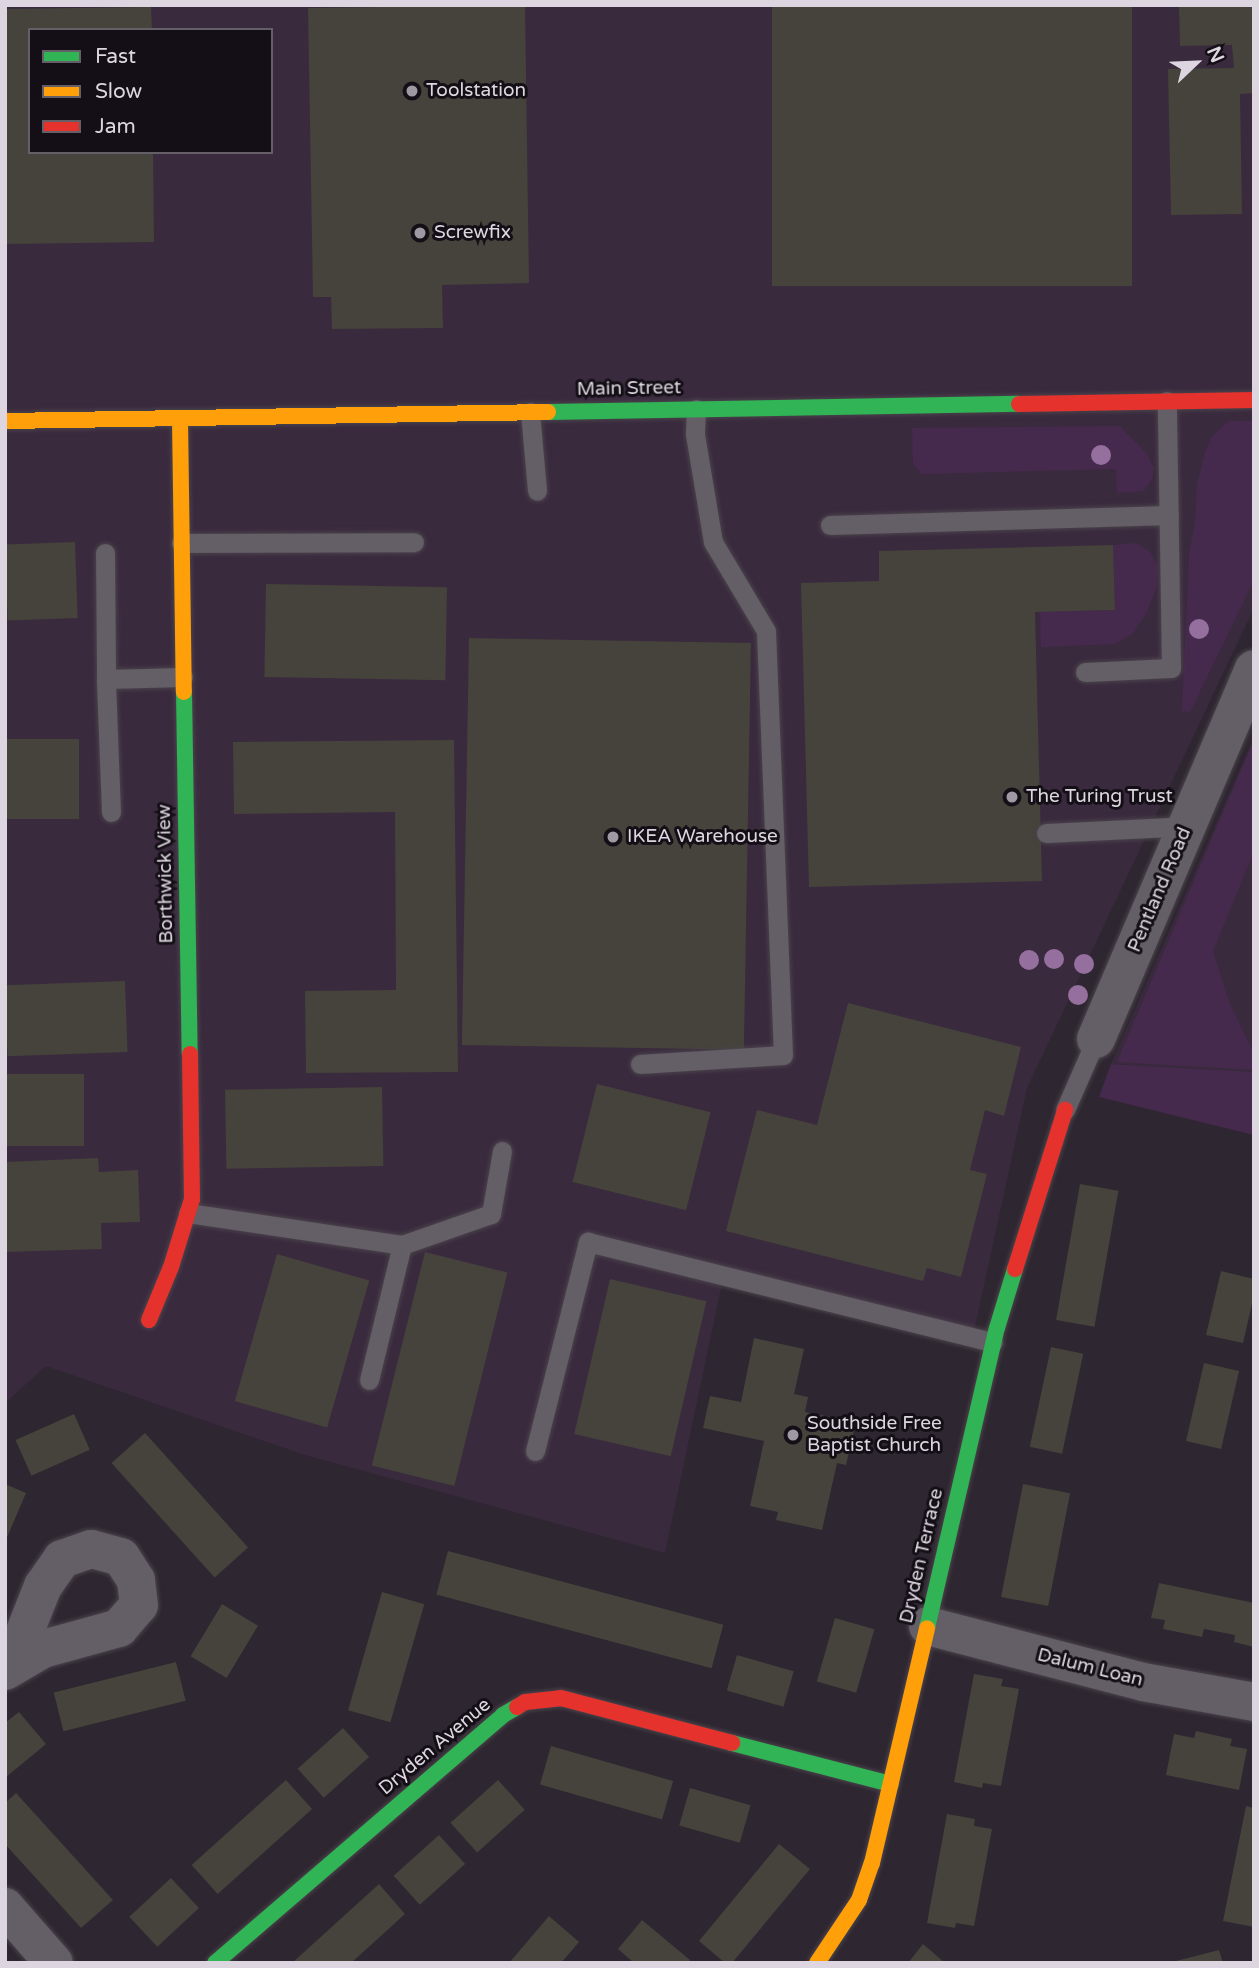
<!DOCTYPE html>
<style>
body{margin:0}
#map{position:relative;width:1259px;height:1968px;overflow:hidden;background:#2e2630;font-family:"Varela Round",sans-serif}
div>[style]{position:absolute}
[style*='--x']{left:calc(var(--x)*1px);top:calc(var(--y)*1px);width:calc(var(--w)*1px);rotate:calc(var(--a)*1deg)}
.built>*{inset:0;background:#3a2a3e}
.green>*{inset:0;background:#462a4d}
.building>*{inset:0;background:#45433b;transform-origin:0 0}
.roads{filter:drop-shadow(0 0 2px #4a434b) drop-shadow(0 0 2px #4a434b)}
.lane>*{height:19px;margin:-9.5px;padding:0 9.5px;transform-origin:9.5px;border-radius:9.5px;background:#645e66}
.street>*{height:38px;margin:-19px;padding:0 19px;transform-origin:19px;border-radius:19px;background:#645e66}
.fast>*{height:16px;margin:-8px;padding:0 8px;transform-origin:8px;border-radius:8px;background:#30b455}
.slow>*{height:16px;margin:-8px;padding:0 8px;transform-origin:8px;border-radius:8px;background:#ff9f0a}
.jam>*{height:16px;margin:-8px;padding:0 8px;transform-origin:8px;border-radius:8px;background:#e5322d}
.trees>*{width:20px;height:20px;margin:-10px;border-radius:50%;background:#956f9d}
.dots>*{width:19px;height:19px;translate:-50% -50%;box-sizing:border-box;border:4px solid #140f16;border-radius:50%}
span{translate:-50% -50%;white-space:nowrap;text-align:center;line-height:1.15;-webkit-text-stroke:6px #140f16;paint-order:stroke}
.poi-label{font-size:19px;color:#ddd5df}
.left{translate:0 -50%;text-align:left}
.street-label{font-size:19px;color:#ddd5df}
.frame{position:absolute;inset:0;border:7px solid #ddd5df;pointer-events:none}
.legend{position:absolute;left:28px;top:28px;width:245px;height:126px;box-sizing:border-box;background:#140f16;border:2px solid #645e66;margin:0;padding:9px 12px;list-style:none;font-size:21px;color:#ddd5df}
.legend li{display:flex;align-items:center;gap:14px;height:35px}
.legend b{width:35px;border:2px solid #645e66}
.north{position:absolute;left:1161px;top:28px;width:70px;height:70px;-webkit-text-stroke:5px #140f16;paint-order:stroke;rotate:67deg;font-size:19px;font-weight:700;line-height:28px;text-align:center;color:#ddd5df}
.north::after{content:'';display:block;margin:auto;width:24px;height:32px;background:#ddd5df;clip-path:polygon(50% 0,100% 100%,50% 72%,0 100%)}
</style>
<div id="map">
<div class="built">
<div style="clip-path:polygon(evenodd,5px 5px,1254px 5px,1254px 608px,1027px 1088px,974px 1331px,724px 1274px,665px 1553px,305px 1455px,46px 1366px,5px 1403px,5px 5px,30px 30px,271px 30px,271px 152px,30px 152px,30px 30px)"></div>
<div style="clip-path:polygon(1254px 737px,1254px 1072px,1111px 1064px)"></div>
</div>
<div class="green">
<div style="clip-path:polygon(1229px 421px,1254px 421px,1254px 580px,1190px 712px,1182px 711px,1189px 554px,1195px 524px,1197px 485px,1205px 452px,1213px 435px)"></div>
<div style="clip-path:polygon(1119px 426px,1147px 454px,1154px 468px,1152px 480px,1143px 491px,1117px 493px,1116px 469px,922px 474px,913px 463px,912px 428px)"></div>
<div style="clip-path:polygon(1137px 543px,1151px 553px,1158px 568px,1156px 589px,1146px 614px,1132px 634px,1115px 644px,1041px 647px,1040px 612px,1115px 610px,1113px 545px)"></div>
<div style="clip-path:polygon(1254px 740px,1254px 851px,1213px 951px,1229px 1002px,1254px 1054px,1254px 1070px,1117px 1062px)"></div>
<div style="clip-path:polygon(1111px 1064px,1254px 1072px,1254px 1135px,1099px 1097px)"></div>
</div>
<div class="building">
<div style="clip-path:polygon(525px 5px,529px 283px,442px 285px,443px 328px,332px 329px,331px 297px,313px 297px,308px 8px)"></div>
<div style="left:772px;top:5px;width:360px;height:281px"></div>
<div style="clip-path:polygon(1179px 5px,1254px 5px,1254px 93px,1240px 94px,1242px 214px,1171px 215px,1168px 69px,1234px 68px,1232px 45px,1180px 46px)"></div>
<div style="clip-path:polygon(151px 7px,152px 30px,30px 30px,30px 152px,153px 152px,154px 242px,5px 244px,5px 9px)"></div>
<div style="left:75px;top:542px;width:76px;height:70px;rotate:88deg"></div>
<div style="clip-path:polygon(1113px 545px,1115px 610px,1035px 612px,1042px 881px,809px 887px,801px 583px,879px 581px,879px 551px)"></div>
<div style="left:266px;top:584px;width:181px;height:93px;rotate:1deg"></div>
<div style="left:469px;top:638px;width:282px;height:407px;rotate:1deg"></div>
<div style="left:5px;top:739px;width:74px;height:80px"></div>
<div style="clip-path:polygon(454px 740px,458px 1072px,306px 1073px,305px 991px,396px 990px,395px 812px,234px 814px,233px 742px)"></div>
<div style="left:125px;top:981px;width:71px;height:120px;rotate:88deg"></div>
<div style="clip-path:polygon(848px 1003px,1021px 1047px,1004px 1116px,985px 1110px,970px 1170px,987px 1174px,961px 1277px,927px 1268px,923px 1281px,726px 1231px,757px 1110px,817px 1125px)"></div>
<div style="left:84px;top:1074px;width:72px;height:79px;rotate:90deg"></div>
<div style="left:597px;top:1084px;width:117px;height:101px;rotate:14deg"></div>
<div style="left:382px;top:1087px;width:79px;height:157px;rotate:89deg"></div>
<div style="clip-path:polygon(98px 1158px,99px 1172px,138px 1170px,140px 1222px,101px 1223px,102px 1249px,5px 1252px,5px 1162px)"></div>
<div style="left:1080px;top:1184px;width:39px;height:138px;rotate:10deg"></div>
<div style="left:425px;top:1252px;width:85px;height:220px;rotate:14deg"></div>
<div style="left:277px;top:1254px;width:96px;height:153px;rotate:16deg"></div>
<div style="clip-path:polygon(1221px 1271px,1254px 1279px,1254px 1295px,1243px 1343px,1206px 1335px)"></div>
<div style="left:610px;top:1279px;width:99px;height:159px;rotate:13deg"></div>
<div style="clip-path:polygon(754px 1338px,804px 1349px,794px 1394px,808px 1397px,805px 1412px,856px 1422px,846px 1465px,837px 1463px,822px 1530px,776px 1520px,778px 1512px,750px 1506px,764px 1441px,703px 1428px,710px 1396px,741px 1402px)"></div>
<div style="left:1051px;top:1347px;width:33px;height:102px;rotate:12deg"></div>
<div style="left:1204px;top:1363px;width:36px;height:80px;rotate:13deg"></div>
<div style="left:74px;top:1414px;width:39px;height:64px;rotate:66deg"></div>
<div style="left:145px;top:1433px;width:154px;height:45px;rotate:48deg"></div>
<div style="clip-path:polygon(5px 1484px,26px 1493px,5px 1542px)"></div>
<div style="left:1023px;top:1484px;width:48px;height:115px;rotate:11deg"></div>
<div style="left:448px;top:1551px;width:285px;height:45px;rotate:15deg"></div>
<div style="clip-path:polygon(1159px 1583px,1254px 1603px,1254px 1647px,1234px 1642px,1235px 1635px,1204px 1629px,1202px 1637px,1163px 1629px,1165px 1620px,1151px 1618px)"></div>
<div style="left:382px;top:1592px;width:44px;height:123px;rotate:16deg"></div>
<div style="left:222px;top:1604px;width:42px;height:61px;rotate:31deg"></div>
<div style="left:835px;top:1618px;width:41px;height:66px;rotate:16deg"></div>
<div style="left:737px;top:1655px;width:59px;height:37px;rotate:16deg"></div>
<div style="left:176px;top:1662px;width:40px;height:126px;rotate:76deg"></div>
<div style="clip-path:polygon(974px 1674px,1003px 1679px,1001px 1686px,1019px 1689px,1001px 1786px,983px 1783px,982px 1788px,954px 1782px)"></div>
<div style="clip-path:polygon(19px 1712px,46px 1744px,5px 1778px,5px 1723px)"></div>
<div style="left:343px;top:1728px;width:39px;height:61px;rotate:48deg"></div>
<div style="clip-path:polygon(1196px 1731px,1232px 1739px,1230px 1746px,1247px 1749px,1239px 1790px,1166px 1775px,1174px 1734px,1194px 1738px)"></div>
<div style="left:551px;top:1746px;width:127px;height:40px;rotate:16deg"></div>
<div style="left:286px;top:1780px;width:39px;height:127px;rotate:48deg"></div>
<div style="left:498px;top:1780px;width:40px;height:64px;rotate:48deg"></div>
<div style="left:690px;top:1788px;width:63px;height:39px;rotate:16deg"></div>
<div style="clip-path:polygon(16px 1793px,113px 1900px,81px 1928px,5px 1844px,5px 1803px)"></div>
<div style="clip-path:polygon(1246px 1806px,1254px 1808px,1254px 1927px,1223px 1921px)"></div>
<div style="clip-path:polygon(947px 1814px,975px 1819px,974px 1826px,992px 1829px,974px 1926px,956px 1923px,955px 1928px,927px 1923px)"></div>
<div style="left:439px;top:1835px;width:39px;height:61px;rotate:48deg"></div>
<div style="clip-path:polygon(779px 1844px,810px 1869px,732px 1963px,725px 1963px,699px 1941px)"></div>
<div style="left:171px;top:1878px;width:41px;height:57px;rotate:47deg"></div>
<div style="clip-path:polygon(379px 1884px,405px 1914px,382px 1935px,351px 1963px,292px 1963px)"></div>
<div style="clip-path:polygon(549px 1916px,579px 1942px,561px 1963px,509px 1963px)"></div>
<div style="clip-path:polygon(642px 1920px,690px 1960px,688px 1963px,634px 1963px,618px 1949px)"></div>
<div style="clip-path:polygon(923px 1944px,945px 1963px,908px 1963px)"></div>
<div style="clip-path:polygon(1219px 1950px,1223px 1963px,1172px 1963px,1172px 1962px)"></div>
</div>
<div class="roads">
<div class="lane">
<div style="--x:530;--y:412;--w:79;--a:84.9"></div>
<div style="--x:830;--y:525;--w:339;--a:-1.7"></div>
<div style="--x:181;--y:543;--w:233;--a:-0.2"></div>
<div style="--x:105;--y:553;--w:126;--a:89.5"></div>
<div style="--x:1085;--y:672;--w:86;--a:-2.7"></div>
<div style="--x:1171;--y:668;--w:267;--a:-90.9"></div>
<div style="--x:111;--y:812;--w:133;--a:-92.2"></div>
<div style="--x:106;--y:679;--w:77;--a:-1.5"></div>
<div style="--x:1046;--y:833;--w:141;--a:-2.8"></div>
<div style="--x:640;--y:1064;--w:143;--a:-3.6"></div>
<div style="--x:783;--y:1055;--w:424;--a:-92.3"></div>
<div style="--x:766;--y:631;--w:104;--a:-120.8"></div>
<div style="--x:713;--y:542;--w:109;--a:-99.5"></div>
<div style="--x:695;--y:434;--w:25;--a:-88"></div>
<div style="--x:1065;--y:1110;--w:77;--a:-66.4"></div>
<div style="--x:188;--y:1213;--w:216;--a:8.5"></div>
<div style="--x:402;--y:1245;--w:94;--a:-19.2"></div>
<div style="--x:491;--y:1214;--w:64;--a:-80.1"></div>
<div style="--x:369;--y:1380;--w:139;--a:-76.3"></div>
<div style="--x:535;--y:1451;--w:216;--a:-75.8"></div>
<div style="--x:588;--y:1242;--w:417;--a:13.9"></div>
</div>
<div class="street">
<div style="--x:1096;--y:1039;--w:402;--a:-66.9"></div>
<div style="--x:928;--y:1626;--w:222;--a:14.6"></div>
<div style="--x:1143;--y:1682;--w:113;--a:10.2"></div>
<div style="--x:5;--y:1671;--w:44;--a:-30.1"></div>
<div style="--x:43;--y:1649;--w:79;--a:-15.4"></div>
<div style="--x:119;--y:1628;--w:30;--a:-49"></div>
<div style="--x:139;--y:1605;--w:25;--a:-97"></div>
<div style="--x:136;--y:1580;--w:27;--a:-123"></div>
<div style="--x:121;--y:1557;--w:31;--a:-165"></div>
<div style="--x:91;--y:1549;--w:31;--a:161"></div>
<div style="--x:62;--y:1559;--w:33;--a:125"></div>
<div style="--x:43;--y:1586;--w:87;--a:111.6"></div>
<div style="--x:5;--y:1907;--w:74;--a:48.8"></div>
</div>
<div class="fast">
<div style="--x:548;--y:412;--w:471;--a:-1"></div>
<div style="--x:184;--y:692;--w:362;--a:89.1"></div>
<div style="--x:927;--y:1628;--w:308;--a:-76.9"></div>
<div style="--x:997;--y:1328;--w:62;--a:-73"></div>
<div style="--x:732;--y:1743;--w:164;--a:14.5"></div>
<div style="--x:215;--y:1963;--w:380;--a:-40.7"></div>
<div style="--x:503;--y:1715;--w:16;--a:-30"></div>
</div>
<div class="slow">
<div style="--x:180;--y:419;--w:273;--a:89.2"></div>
<div style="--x:5;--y:421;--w:543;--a:-0.95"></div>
<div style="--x:817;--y:1963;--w:76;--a:-56.3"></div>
<div style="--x:859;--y:1900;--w:39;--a:-71"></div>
<div style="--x:872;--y:1863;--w:241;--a:-76.8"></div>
</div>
<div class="jam">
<div style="--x:1019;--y:404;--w:235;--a:-1"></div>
<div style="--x:1015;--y:1269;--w:167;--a:-72.5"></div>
<div style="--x:149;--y:1320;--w:57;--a:-67.5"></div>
<div style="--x:171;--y:1267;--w:71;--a:-72.8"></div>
<div style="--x:192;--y:1199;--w:145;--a:-90.8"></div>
<div style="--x:517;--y:1707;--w:9;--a:-32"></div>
<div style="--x:525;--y:1702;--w:36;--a:-6"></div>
<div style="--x:561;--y:1698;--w:177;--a:14.7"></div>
</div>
</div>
<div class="trees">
<div style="left:1101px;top:455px"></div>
<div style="left:1199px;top:629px"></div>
<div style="left:1054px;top:959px"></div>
<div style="left:1029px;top:960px"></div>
<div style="left:1084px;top:964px"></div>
<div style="left:1078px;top:995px"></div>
</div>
<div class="dots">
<div style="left:412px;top:91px;background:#a098a2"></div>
<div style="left:420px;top:233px;background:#a098a2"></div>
<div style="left:1012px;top:797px;background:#a098a2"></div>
<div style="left:613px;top:837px;background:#a098a2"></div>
<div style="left:793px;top:1435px;background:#a098a2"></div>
</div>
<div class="poi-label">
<span class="left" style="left:426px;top:91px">Toolstation</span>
<span class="left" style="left:434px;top:233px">Screwfix</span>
<span class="left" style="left:1026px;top:797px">The Turing Trust</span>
<span class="left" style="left:627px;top:837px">IKEA Warehouse</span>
<span class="left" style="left:807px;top:1435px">Southside Free<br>Baptist Church</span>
</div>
<div class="street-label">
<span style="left:629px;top:389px;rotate:-1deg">Main Street</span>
<span style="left:166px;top:874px;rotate:-91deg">Borthwick View</span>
<span style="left:1160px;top:890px;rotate:-67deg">Pentland Road</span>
<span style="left:922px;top:1556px;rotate:-77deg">Dryden Terrace</span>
<span style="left:1090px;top:1668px;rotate:14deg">Dalum Loan</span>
<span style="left:435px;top:1747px;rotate:-40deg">Dryden Avenue</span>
</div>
<div class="frame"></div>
<ul class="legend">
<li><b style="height:9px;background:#30b455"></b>Fast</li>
<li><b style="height:9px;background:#ff9f0a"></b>Slow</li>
<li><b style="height:9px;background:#e5322d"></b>Jam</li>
</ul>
<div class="north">N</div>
</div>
